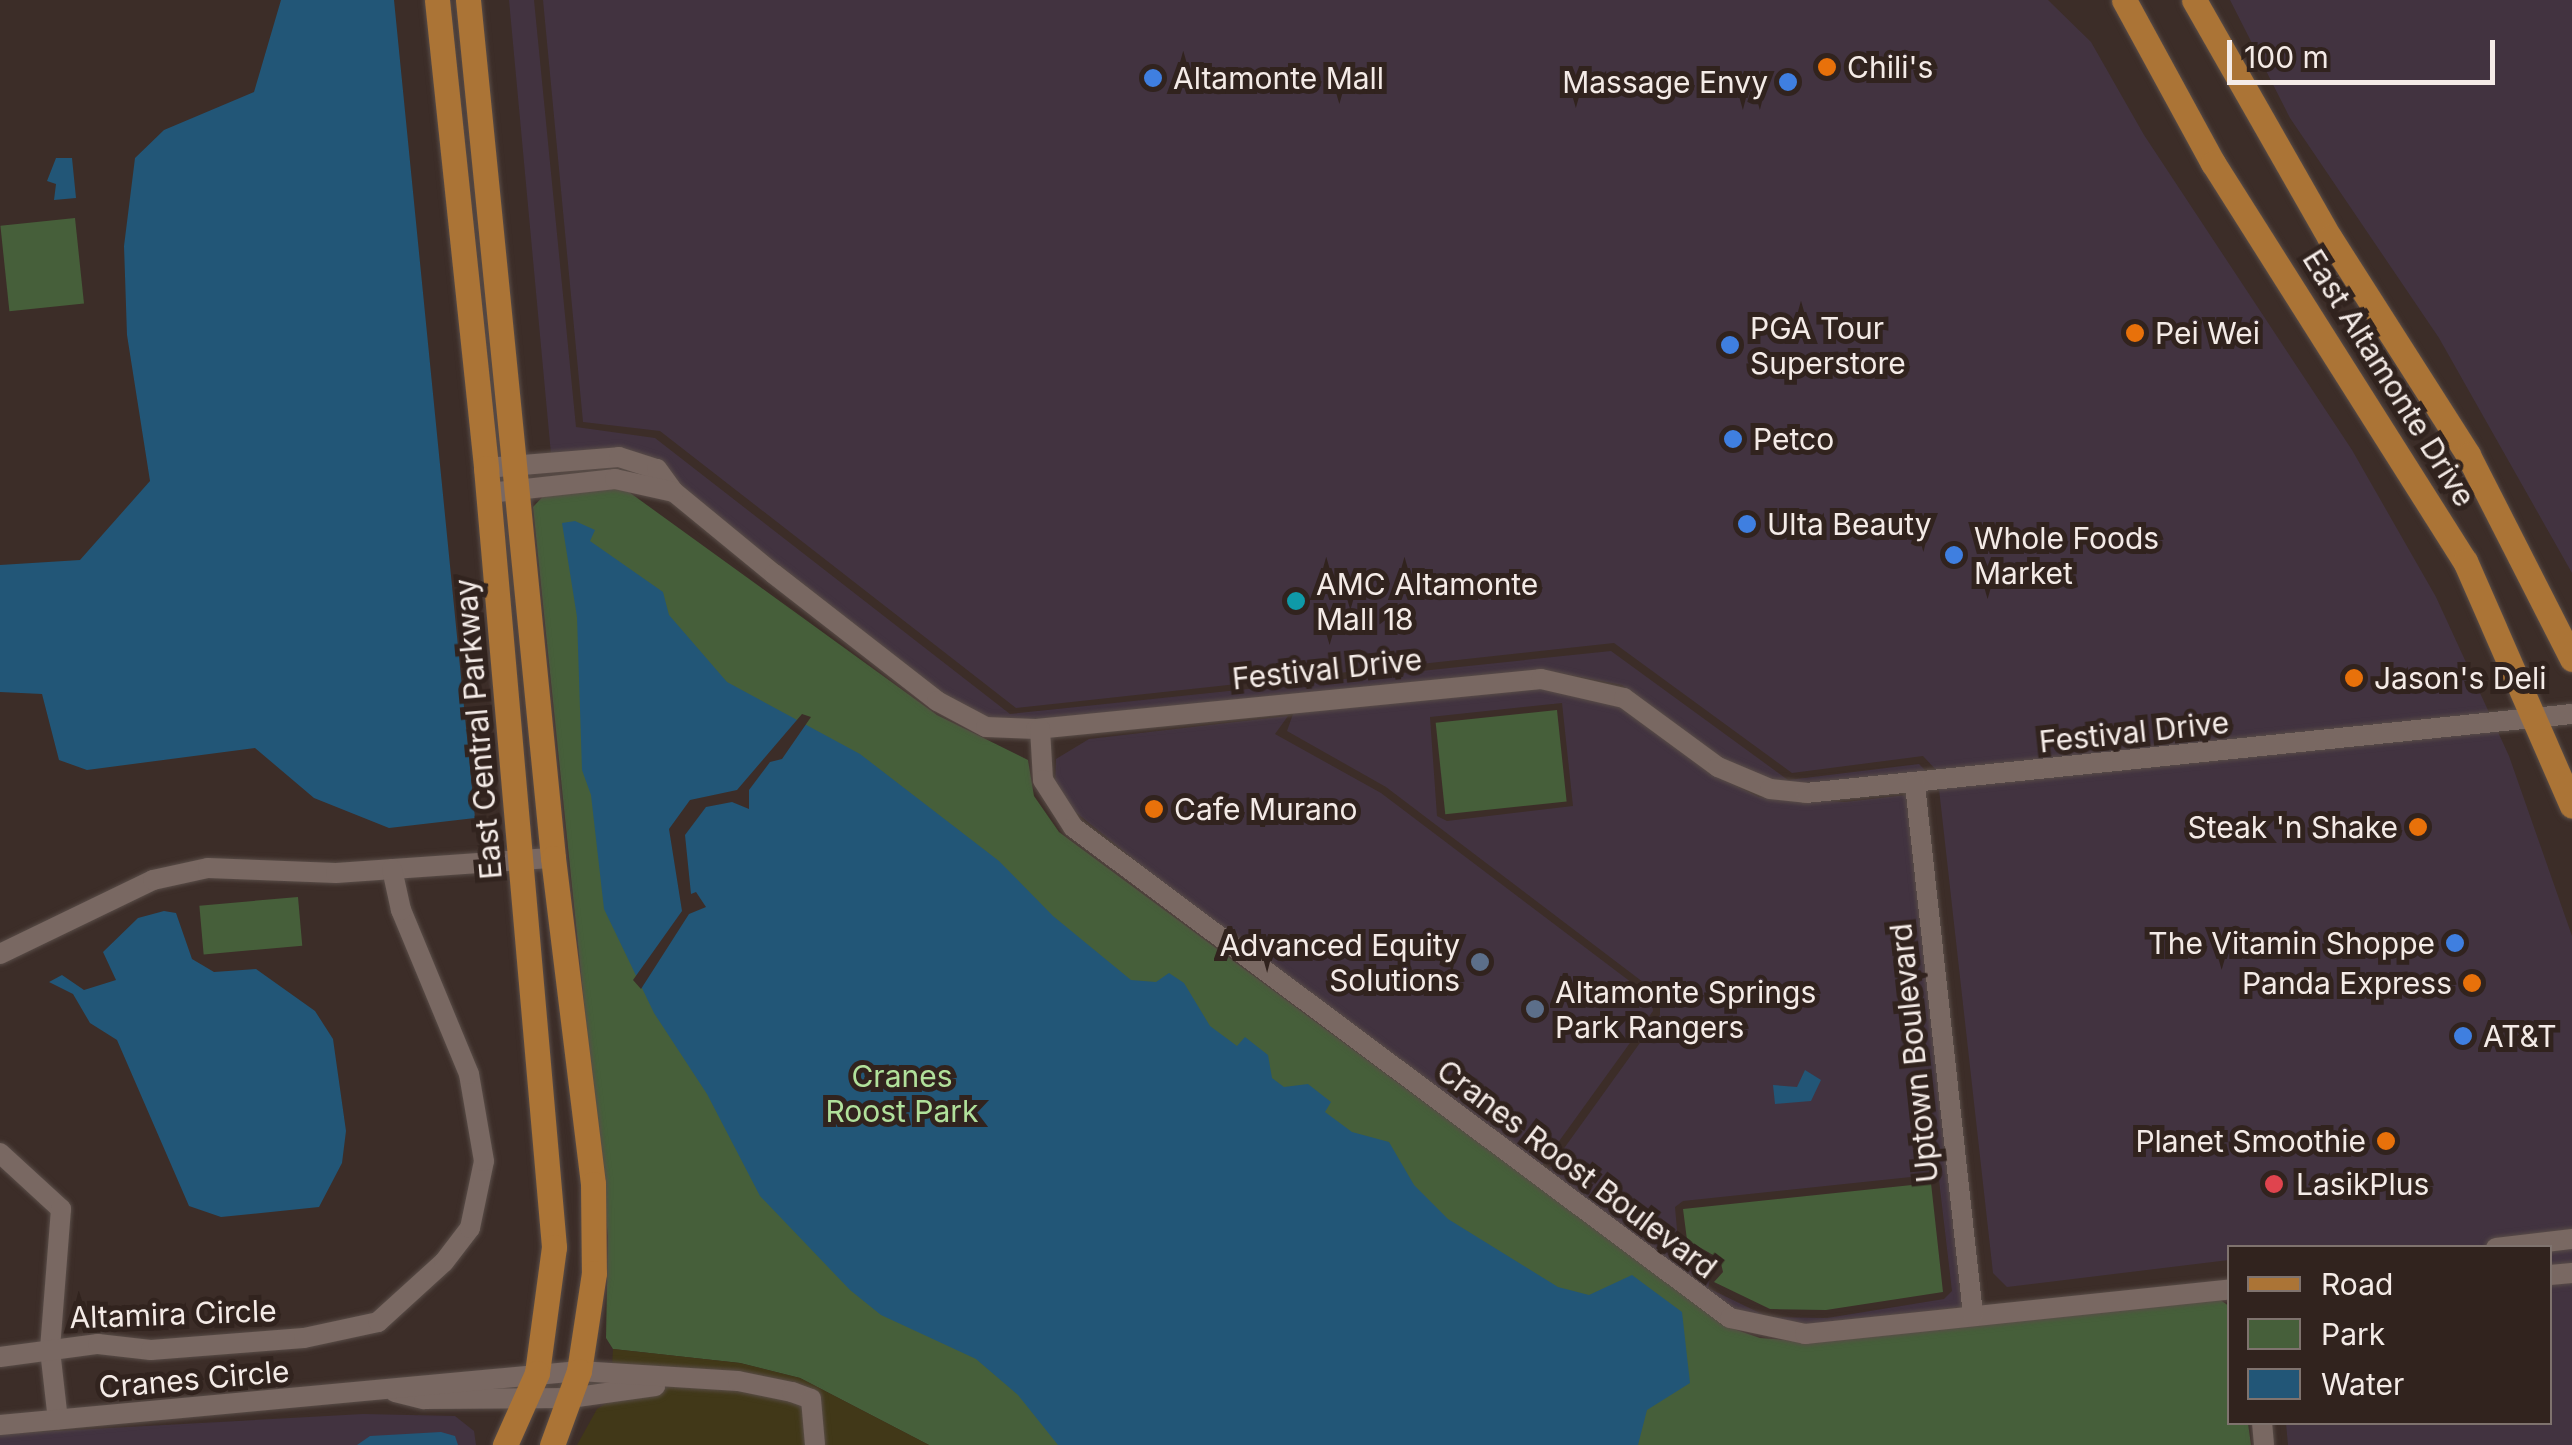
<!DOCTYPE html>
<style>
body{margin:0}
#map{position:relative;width:2572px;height:1445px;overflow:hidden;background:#3c2d28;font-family:Inter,sans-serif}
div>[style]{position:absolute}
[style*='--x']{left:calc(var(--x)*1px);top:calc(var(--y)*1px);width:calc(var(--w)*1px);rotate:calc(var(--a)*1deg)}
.commercial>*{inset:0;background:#423340}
.green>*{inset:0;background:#465f3a;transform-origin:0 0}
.sand>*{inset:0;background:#413818}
.water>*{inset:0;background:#225677}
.pier>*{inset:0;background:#3c2d28}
.roads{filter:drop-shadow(0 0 2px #594d48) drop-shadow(0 0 2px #594d48)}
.minor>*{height:20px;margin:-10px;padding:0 10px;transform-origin:10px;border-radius:10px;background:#796862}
.major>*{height:25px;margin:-12.5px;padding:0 12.5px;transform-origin:12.5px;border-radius:12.5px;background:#ab7436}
.dots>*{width:28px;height:28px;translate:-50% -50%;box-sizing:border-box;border:5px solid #31231e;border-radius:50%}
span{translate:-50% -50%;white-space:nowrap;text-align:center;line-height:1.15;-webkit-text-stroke:10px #31231e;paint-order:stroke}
.poi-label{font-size:30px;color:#f4ebe7}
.left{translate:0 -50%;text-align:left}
.right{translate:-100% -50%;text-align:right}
.street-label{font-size:30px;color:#f4ebe7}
.park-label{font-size:30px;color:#b1e19b}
.legend{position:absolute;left:2227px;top:1245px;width:325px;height:180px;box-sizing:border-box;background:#31231e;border:2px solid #7f736e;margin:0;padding:12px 18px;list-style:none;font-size:30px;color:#f4ebe7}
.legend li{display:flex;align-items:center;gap:20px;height:50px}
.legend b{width:50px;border:2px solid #7f736e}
.scale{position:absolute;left:2227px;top:40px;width:268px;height:45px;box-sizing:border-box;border:5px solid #f4ebe7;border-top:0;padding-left:12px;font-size:30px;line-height:35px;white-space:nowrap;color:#f4ebe7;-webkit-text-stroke:8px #31231e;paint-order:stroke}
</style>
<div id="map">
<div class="commercial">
<div style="clip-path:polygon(509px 0,534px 0,576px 427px,655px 438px,1010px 714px,1611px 651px,1788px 780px,1919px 764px,1929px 774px,1805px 783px,1773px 780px,1724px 760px,1622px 685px,1544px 670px,1039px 720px,989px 718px,943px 694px,669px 478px,630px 463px,552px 465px)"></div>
<div style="clip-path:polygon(543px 0,2048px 0,2091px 42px,2144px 135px,2352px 450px,2436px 597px,2509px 756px,2572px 936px,2572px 1445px,2288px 1445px,2286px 1423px,2550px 1422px,2550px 1248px,2230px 1248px,2229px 1260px,2007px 1287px,1993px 1273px,1937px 771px,1923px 756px,1792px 773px,1614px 643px,1016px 708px,660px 431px,583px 422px)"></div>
<div style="clip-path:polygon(2230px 0,2572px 0,2572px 573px,2439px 338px,2290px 118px)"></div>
<div style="clip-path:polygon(evenodd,1541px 688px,1619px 706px,1711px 774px,1759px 797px,1845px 802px,1906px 795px,1962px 1307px,1805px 1325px,1735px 1310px,1547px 1172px,1660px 1015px,1660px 995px,1386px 787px,1287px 731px,1294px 711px,1541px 688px,1562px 703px,1573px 806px,1447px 821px,1437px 816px,1430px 717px,1562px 703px,1541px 688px,1930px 1175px,1939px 1180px,1952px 1291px,1944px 1299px,1827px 1318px,1768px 1317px,1708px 1288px,1713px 1264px,1678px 1241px,1675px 1207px,1683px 1201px,1930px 1175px)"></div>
<div style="clip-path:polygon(1288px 716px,1275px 734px,1381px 793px,1652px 998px,1653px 1011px,1539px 1169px,1193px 907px,1063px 802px,1055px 784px,1056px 759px,1089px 739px)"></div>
<div style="clip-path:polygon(363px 1414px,455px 1416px,474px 1431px,476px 1445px,0 1445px,0 1434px)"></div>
</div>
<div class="green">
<div style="left:75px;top:218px;width:86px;height:75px;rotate:84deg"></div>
<div style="clip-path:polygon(622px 487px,937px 715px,1028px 760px,1034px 796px,1059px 832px,1728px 1327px,1760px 1338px,1810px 1342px,2216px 1297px,2229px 1306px,2230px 1422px,2248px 1423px,2251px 1445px,929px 1445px,800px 1378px,740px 1363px,613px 1349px,606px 1338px,608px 1236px,533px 507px,550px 489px)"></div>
<div style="left:1557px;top:710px;width:92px;height:122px;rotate:84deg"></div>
<div style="left:298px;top:897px;width:49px;height:99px;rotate:85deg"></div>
<div style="clip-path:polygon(1931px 1183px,1943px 1292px,1826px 1310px,1770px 1309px,1714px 1282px,1723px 1272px,1720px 1259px,1687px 1240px,1683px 1209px)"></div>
</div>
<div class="sand">
<div style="clip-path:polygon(613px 1349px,740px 1363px,800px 1378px,929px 1445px,577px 1445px,597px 1409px,610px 1401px)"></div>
</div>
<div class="water">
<div style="clip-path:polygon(281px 0,394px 0,475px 818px,389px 828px,314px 798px,255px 748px,87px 770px,59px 760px,42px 694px,0 692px,0 565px,80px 560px,150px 481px,127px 335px,124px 246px,135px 158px,164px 130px,254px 92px)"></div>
<div style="clip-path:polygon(56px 158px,72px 158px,76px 198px,54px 200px,56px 184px,47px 181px)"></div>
<div style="clip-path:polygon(575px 521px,595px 530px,590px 541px,663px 592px,669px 615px,727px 682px,860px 754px,999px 861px,1053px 916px,1131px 980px,1156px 982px,1169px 973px,1184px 983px,1210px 1026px,1237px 1046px,1245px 1037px,1268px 1055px,1272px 1078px,1284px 1087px,1308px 1084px,1331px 1102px,1325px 1112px,1352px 1132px,1389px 1142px,1414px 1185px,1448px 1219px,1558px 1287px,1589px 1295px,1632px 1275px,1682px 1312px,1690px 1383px,1647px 1410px,1638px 1445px,1058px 1445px,1018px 1395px,976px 1359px,881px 1315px,850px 1290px,760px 1196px,707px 1094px,654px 1013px,604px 909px,591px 795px,582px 770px,577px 617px,562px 523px)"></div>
<div style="clip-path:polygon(164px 911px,176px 913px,192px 959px,214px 972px,256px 969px,315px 1011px,333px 1039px,346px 1131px,342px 1163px,319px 1207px,221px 1217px,189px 1206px,117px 1040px,90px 1023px,73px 994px,49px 982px,62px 975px,84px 990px,116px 980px,103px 952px,138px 918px)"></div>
<div style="clip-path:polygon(1805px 1070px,1821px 1080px,1811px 1101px,1775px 1104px,1773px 1085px,1797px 1087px)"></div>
<div style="clip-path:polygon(441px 1432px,455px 1436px,458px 1445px,357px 1445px,370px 1436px)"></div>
</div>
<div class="pier">
<div style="clip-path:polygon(802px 714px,811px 717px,782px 759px,770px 762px,749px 790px,749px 809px,732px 802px,706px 807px,685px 835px,691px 894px,696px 892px,706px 907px,689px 914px,641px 989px,633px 980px,682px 911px,669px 829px,690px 800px,737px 790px)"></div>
</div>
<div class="roads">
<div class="minor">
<div style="--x:486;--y:468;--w:133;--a:-4.7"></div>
<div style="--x:619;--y:457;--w:40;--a:18"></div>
<div style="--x:657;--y:469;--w:29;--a:54"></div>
<div style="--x:674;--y:492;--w:129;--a:39.4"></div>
<div style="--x:774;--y:574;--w:207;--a:37.9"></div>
<div style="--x:937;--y:701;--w:55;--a:28"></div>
<div style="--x:986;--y:727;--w:50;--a:2.3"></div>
<div style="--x:1036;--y:729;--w:507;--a:-5.65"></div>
<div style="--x:1541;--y:679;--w:85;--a:12.9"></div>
<div style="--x:1624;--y:698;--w:117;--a:36.3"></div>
<div style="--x:1718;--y:767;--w:56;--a:22.9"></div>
<div style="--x:1770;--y:789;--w:36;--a:6"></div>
<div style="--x:1806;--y:793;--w:770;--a:-5.89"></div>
<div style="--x:489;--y:493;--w:127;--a:-6.3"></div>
<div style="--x:615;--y:479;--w:60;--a:12.4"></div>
<div style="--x:1040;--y:729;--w:51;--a:86.6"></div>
<div style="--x:1043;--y:780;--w:56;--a:57.4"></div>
<div style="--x:1073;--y:827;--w:820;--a:36.77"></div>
<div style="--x:1730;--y:1318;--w:77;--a:12"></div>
<div style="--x:1805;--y:1334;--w:427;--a:-6"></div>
<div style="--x:1915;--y:785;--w:533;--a:83.75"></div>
<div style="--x:0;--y:954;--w:170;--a:-25.8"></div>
<div style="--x:153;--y:880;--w:56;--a:-12.3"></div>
<div style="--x:208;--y:868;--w:128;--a:2.2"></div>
<div style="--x:336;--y:873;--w:218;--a:-4"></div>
<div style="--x:0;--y:1153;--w:83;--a:42.6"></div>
<div style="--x:61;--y:1209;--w:141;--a:94.5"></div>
<div style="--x:50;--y:1350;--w:70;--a:83.5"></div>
<div style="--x:2496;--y:1248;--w:77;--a:-6.8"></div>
<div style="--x:2550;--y:1275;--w:22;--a:-5"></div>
<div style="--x:0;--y:1357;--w:99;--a:-7.6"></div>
<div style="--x:98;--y:1344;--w:53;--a:6.5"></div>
<div style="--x:151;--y:1350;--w:153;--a:-4.5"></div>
<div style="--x:304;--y:1338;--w:76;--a:-12.2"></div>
<div style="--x:378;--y:1322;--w:89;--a:-42.3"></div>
<div style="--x:444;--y:1262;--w:43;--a:-52.6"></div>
<div style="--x:470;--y:1228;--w:68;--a:-78.2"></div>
<div style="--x:484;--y:1161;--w:88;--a:-99.8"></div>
<div style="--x:469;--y:1074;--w:178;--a:-112.5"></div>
<div style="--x:401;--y:910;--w:42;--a:-102.4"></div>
<div style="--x:395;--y:1392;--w:30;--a:14"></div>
<div style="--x:424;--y:1399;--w:146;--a:-0.4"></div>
<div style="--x:570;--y:1398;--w:86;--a:-8"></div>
<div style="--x:2262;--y:1422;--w:23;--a:85"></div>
<div style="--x:0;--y:1425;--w:582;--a:-5.33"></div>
<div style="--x:579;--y:1371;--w:159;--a:3.6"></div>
<div style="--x:738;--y:1381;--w:55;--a:11.5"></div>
<div style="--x:792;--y:1392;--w:20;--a:20"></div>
<div style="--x:811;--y:1399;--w:46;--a:85"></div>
</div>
<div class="major">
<div style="--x:437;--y:0;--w:471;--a:84"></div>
<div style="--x:486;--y:468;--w:782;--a:85.01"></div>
<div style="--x:554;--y:1247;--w:127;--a:97.7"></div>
<div style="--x:537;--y:1373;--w:79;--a:114"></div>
<div style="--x:468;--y:0;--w:862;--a:84.34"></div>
<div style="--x:553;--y:858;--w:328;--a:83"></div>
<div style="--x:593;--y:1184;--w:89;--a:89.4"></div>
<div style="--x:594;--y:1273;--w:99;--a:98.7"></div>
<div style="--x:579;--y:1371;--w:79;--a:110"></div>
<div style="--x:2124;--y:0;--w:186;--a:61.4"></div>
<div style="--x:2213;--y:163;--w:471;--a:57.7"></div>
<div style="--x:2465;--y:561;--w:267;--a:66.4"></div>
<div style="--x:2194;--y:0;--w:274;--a:60.3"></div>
<div style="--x:2330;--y:238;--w:257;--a:57.5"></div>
<div style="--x:2468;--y:455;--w:229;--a:63"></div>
</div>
</div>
<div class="dots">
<div style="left:1827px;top:67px;background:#e8710a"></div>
<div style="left:1153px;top:78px;background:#3f7fe0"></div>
<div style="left:1788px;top:82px;background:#3f7fe0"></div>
<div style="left:2135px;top:333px;background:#e8710a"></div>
<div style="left:1730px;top:345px;background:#3f7fe0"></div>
<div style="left:1733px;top:439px;background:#3f7fe0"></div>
<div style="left:1747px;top:524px;background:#3f7fe0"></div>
<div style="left:1954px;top:555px;background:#3f7fe0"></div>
<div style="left:1296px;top:601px;background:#0f9aa8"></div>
<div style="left:2354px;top:678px;background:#e8710a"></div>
<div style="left:1154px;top:809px;background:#e8710a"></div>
<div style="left:2418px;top:827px;background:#e8710a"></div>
<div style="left:2455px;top:943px;background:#3f7fe0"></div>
<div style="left:1480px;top:962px;background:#5c6f8a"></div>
<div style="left:2472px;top:983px;background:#e8710a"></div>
<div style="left:1535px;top:1009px;background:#5c6f8a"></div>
<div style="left:2463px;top:1036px;background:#3f7fe0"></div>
<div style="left:2386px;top:1141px;background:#e8710a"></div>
<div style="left:2274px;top:1184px;background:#e0444e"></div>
</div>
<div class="poi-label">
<span class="left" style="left:1847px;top:67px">Chili's</span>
<span class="left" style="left:1173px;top:78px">Altamonte Mall</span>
<span class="right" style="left:1768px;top:82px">Massage Envy</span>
<span class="left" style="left:1750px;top:345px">PGA Tour<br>Superstore</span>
<span class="left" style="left:2155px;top:333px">Pei Wei</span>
<span class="left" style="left:1753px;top:439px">Petco</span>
<span class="left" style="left:1767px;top:524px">Ulta Beauty</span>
<span class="left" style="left:1974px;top:555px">Whole Foods<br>Market</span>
<span class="left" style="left:1316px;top:601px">AMC Altamonte<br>Mall 18</span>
<span class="left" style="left:2374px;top:678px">Jason's Deli</span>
<span class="left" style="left:1174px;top:809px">Cafe Murano</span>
<span class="right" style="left:2398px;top:827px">Steak 'n Shake</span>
<span class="right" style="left:2435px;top:943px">The Vitamin Shoppe</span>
<span class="right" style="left:1460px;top:962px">Advanced Equity<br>Solutions</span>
<span class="right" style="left:2452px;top:983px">Panda Express</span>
<span class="left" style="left:1555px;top:1009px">Altamonte Springs<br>Park Rangers</span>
<span class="left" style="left:2483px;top:1036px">AT&amp;T</span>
<span class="right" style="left:2366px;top:1141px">Planet Smoothie</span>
<span class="left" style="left:2296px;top:1184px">LasikPlus</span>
</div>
<div class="street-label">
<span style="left:2389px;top:378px;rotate:58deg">East Altamonte Drive</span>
<span style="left:1327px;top:669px;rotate:-6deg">Festival Drive</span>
<span style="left:478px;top:729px;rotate:-95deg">East Central Parkway</span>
<span style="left:2134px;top:732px;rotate:-6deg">Festival Drive</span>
<span style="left:1914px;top:1053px;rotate:-96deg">Uptown Boulevard</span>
<span style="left:1577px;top:1169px;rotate:37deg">Cranes Roost Boulevard</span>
<span style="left:173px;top:1314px;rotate:-2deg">Altamira Circle</span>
<span style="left:194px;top:1379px;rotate:-5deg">Cranes Circle</span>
</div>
<div class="park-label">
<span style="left:902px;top:1093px">Cranes<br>Roost Park</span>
</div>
<ul class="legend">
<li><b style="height:12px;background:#ab7436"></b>Road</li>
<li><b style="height:28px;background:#465f3a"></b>Park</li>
<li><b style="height:28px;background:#225677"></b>Water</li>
</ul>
<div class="scale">100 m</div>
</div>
